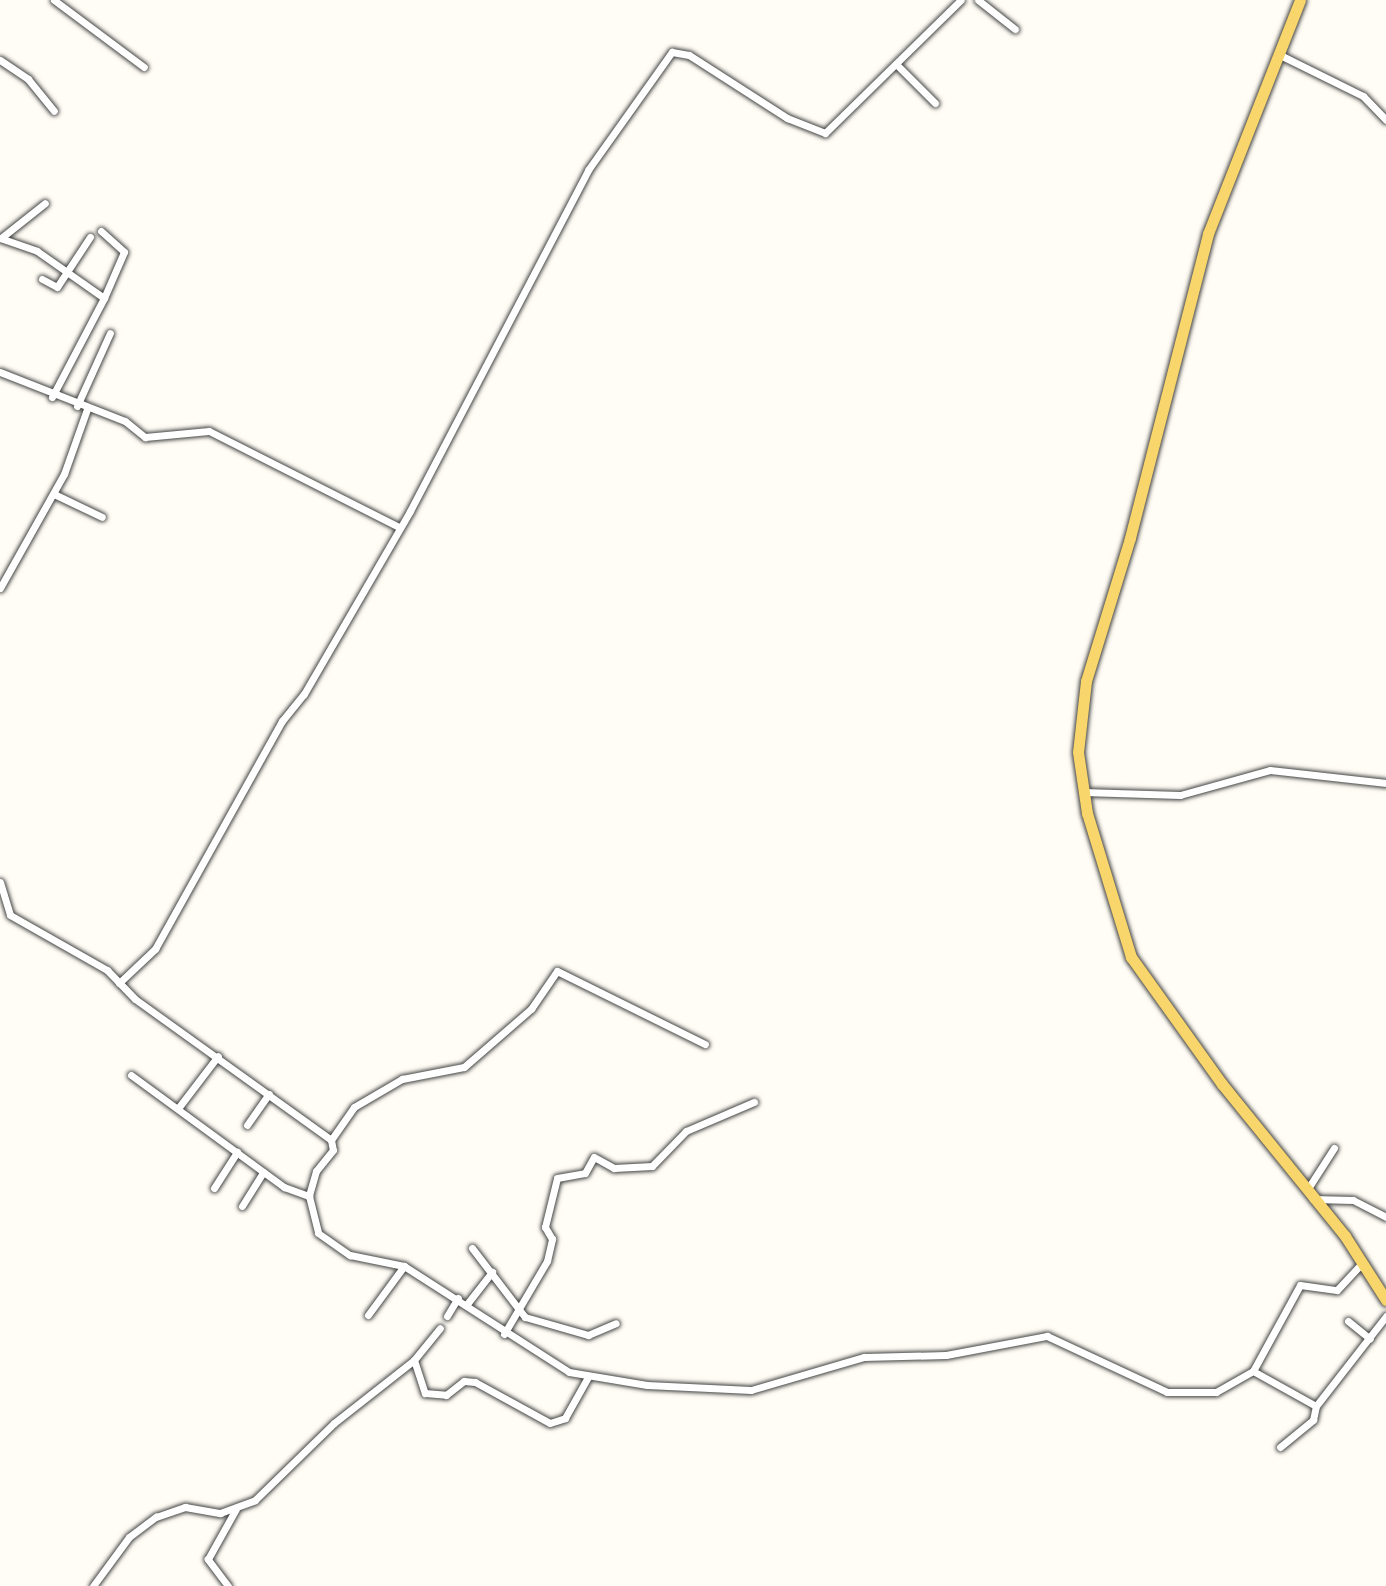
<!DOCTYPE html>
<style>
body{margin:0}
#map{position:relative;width:1386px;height:1586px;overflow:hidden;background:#fffdf5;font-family:"PT Serif",serif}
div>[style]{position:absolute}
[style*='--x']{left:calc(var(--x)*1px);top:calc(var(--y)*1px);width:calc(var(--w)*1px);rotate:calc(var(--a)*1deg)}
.roads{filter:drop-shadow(0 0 2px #444) drop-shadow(0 0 2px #444)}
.minor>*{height:7px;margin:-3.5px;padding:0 3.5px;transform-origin:3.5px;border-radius:3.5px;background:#fff}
.primary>*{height:11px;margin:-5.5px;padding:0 5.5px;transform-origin:5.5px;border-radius:5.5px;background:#f9d66b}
span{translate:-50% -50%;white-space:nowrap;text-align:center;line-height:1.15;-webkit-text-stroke:8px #fff;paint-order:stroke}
</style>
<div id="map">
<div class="roads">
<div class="minor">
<div style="--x:54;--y:0;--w:112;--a:36.7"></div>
<div style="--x:978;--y:0;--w:47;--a:38.1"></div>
<div style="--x:1278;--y:54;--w:95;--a:26.3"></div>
<div style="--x:1363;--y:96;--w:33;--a:46"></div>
<div style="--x:0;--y:60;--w:34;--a:34"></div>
<div style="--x:28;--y:79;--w:41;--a:50.9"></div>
<div style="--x:899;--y:67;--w:51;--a:45"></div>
<div style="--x:101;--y:231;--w:31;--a:42"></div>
<div style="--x:124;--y:252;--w:50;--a:113.5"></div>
<div style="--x:0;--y:238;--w:39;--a:19"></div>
<div style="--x:37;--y:251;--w:82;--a:35"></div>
<div style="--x:104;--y:298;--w:112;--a:117.7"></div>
<div style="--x:1;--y:238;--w:56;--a:-38.5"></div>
<div style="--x:42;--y:279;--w:17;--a:28"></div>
<div style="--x:57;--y:287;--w:60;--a:-56.6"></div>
<div style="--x:0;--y:372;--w:134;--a:21.4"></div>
<div style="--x:125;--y:421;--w:26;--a:39"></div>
<div style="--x:145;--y:437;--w:64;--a:-5.4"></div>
<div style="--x:209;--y:431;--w:213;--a:26.8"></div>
<div style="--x:77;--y:406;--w:80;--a:-65.7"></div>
<div style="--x:54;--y:494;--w:53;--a:25.6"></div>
<div style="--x:0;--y:588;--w:131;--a:-60.7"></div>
<div style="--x:64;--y:474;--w:69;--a:-70.5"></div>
<div style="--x:1083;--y:792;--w:97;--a:1.8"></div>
<div style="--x:1180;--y:795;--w:93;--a:-15.5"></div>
<div style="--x:1270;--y:770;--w:117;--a:6.4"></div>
<div style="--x:0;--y:882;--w:34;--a:73"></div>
<div style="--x:10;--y:915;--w:112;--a:29.6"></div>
<div style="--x:107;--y:970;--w:40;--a:46"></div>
<div style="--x:135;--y:999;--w:241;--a:35.7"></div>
<div style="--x:331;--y:1140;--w:10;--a:79"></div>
<div style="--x:333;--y:1150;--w:27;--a:129"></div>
<div style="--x:316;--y:1171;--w:26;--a:106"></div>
<div style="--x:309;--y:1196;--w:38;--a:76"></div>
<div style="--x:318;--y:1233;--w:39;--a:35"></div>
<div style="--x:350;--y:1255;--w:55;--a:11.5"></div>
<div style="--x:404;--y:1266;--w:196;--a:32.7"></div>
<div style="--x:569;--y:1372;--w:79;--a:9.5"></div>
<div style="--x:647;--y:1385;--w:104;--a:2.8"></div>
<div style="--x:751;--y:1390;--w:118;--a:-16.3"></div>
<div style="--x:864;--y:1357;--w:82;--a:-1.4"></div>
<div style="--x:946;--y:1355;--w:103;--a:-10.7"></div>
<div style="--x:1047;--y:1336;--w:132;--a:25"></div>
<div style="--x:1167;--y:1392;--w:49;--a:0"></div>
<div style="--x:1216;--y:1392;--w:43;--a:-29.6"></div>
<div style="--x:1253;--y:1371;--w:72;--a:29.1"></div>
<div style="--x:1316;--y:1406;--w:114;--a:-52.1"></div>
<div style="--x:119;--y:983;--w:50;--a:-43.4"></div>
<div style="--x:155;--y:949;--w:261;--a:-60.9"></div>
<div style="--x:282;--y:721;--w:35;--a:-51"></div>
<div style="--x:304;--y:694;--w:211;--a:-59.9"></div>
<div style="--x:410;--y:511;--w:385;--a:-62.4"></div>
<div style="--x:588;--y:170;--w:145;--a:-54.6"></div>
<div style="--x:672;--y:52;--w:17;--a:10"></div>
<div style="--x:689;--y:55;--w:117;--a:32.7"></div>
<div style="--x:787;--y:118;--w:41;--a:21.5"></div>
<div style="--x:825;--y:133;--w:190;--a:-44.4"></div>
<div style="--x:131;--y:1075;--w:190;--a:36.2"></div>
<div style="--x:284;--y:1187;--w:27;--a:20"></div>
<div style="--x:179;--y:1107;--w:64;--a:-52.6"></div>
<div style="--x:247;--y:1125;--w:38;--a:-55"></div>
<div style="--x:331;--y:1140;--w:40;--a:-55.1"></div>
<div style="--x:354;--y:1107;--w:56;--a:-30.3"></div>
<div style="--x:402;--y:1079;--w:63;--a:-11"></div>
<div style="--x:464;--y:1067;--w:89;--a:-40.9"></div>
<div style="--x:531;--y:1009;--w:46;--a:-55.6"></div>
<div style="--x:557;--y:971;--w:165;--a:26.3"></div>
<div style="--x:214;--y:1188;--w:43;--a:-57.4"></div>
<div style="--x:1307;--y:1190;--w:50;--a:-57.3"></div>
<div style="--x:1313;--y:1199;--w:40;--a:1.4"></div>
<div style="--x:1353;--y:1200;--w:37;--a:27"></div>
<div style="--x:242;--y:1206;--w:40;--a:-58"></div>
<div style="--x:472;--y:1248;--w:87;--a:52.5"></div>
<div style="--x:525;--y:1317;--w:66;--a:15.9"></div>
<div style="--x:588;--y:1335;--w:30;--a:-23"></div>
<div style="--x:467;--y:1304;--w:41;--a:-52"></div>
<div style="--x:368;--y:1315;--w:61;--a:-53.7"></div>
<div style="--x:447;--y:1316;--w:21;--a:-59"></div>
<div style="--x:1348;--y:1321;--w:28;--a:39"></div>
<div style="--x:504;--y:1334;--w:85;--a:-59.5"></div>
<div style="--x:547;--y:1261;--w:23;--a:-77"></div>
<div style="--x:552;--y:1239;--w:14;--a:-120"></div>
<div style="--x:545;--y:1227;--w:50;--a:-76.2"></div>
<div style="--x:557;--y:1178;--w:28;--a:-10"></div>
<div style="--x:585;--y:1173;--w:18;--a:-61"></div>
<div style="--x:594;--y:1157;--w:23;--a:29"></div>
<div style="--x:614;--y:1168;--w:38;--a:-3"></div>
<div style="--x:652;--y:1166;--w:49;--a:-45.8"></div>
<div style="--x:686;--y:1131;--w:74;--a:-23.1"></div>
<div style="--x:414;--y:1360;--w:35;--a:72"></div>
<div style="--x:425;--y:1393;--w:21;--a:5"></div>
<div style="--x:446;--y:1395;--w:23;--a:-38"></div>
<div style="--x:464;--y:1381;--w:11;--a:5"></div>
<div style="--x:475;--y:1382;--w:85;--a:28.7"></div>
<div style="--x:550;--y:1423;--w:16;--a:-18"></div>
<div style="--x:565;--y:1418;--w:47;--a:-60.7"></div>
<div style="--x:1253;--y:1371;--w:98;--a:-61.3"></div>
<div style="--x:1300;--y:1285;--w:37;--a:8"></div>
<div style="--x:1337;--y:1290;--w:38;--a:-47"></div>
<div style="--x:1280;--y:1447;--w:43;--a:-39.3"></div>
<div style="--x:1313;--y:1420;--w:14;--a:-78"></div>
<div style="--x:93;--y:1586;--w:61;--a:-53.7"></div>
<div style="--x:129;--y:1537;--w:34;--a:-37"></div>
<div style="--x:156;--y:1517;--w:31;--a:-19"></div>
<div style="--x:185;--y:1507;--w:36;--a:10"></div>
<div style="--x:220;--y:1513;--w:37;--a:-20"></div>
<div style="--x:255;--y:1500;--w:110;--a:-44.3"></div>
<div style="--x:334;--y:1423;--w:102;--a:-38.2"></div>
<div style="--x:414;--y:1360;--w:41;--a:-50.9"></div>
<div style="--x:228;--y:1586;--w:34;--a:-127"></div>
<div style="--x:208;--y:1559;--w:57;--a:-60.8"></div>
</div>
<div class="primary">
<div style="--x:1300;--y:0;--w:251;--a:111.5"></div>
<div style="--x:1208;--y:234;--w:314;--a:104.4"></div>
<div style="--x:1130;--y:538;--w:150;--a:107.1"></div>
<div style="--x:1086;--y:681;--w:71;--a:96.4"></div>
<div style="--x:1078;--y:752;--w:62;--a:81.6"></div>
<div style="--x:1087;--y:813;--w:151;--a:73"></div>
<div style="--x:1131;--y:957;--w:156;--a:54.4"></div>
<div style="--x:1222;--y:1084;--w:196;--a:51"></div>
<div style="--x:1345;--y:1236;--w:76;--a:57.4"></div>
</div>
</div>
</div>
